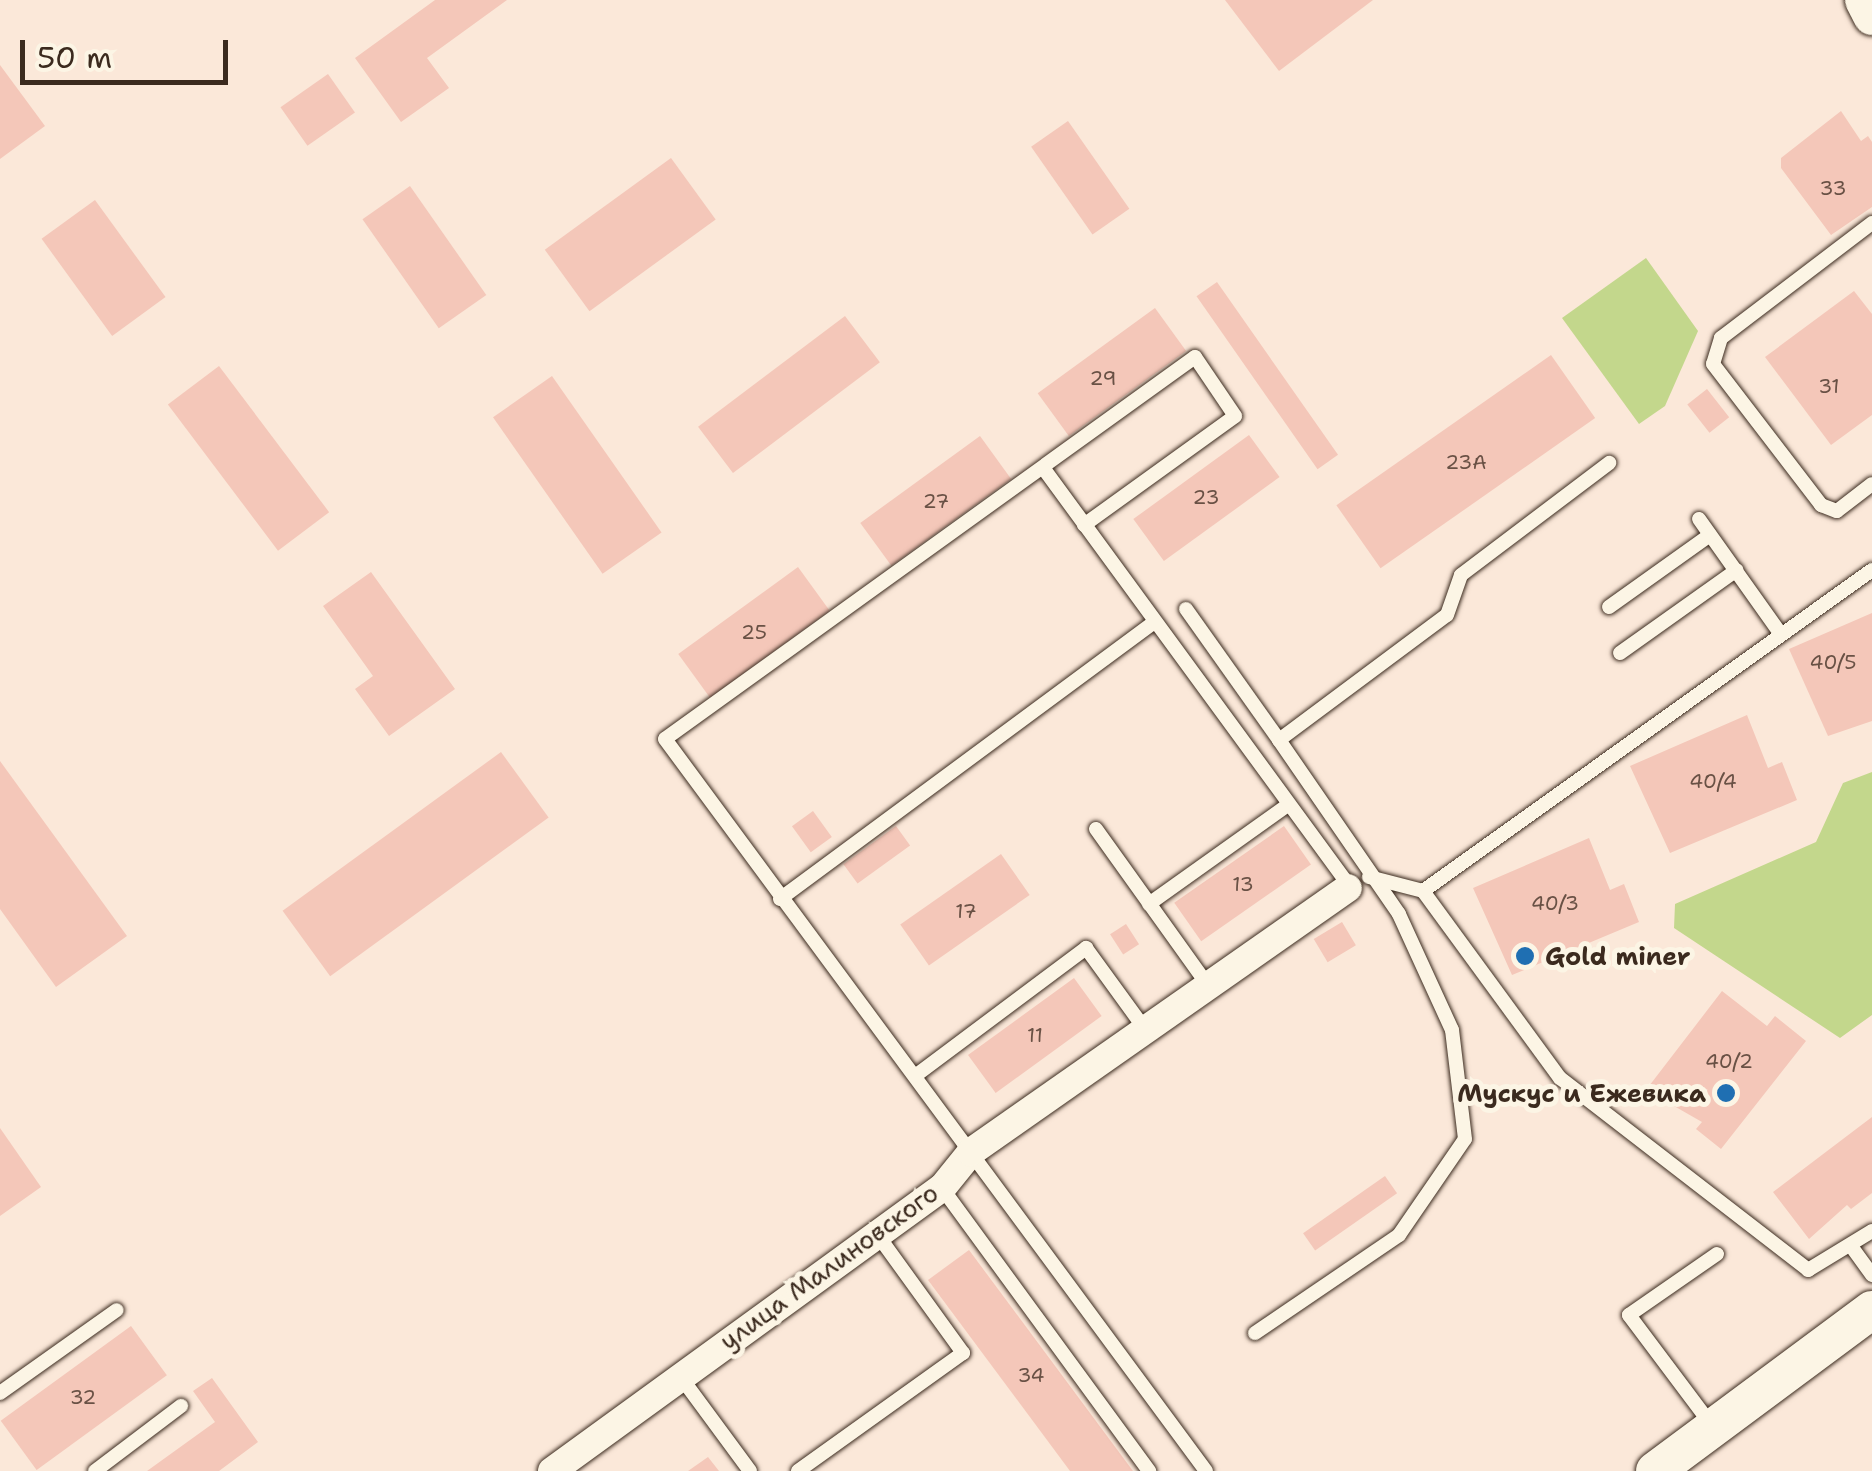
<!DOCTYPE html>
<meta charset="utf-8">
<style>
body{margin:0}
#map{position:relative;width:1872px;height:1471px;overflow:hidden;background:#fbe8d9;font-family:"Shantell Sans",sans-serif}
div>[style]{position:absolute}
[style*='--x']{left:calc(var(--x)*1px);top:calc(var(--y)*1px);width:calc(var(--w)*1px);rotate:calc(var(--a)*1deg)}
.green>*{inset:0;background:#c3d78c}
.building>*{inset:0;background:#f4c7b9;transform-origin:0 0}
.roads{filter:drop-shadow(0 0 2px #3b2a1e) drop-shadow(0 0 2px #3b2a1e)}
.lane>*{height:14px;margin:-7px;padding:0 7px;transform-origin:7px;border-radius:7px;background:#fcf5e5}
.street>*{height:28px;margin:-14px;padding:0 14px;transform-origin:14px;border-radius:14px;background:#fcf5e5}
.secondary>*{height:38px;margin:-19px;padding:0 19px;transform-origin:19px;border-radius:19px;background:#fcf5e5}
.dots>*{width:28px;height:28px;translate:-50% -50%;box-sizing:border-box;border:5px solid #fcf5e5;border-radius:50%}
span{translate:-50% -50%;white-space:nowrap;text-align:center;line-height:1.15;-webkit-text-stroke:10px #fcf5e5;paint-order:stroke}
.number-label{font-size:20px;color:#695145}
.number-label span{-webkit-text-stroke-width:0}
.poi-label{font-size:25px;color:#3b2a1e;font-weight:700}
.left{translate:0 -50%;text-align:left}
.right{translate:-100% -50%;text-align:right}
.street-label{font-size:25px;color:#3b2a1e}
.scale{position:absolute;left:20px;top:40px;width:208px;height:45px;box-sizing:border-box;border:5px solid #3b2a1e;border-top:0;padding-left:12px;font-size:30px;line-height:35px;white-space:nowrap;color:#3b2a1e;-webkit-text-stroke:8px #fcf5e5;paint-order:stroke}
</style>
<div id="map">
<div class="green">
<div style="clip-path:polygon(1646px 258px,1698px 331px,1665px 406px,1639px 424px,1562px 318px)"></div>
<div style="clip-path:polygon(1872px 772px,1872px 1015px,1840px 1038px,1674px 928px,1675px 904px,1816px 842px,1843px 783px)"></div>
</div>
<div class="building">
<div style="clip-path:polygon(435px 0,507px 0,427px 58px,449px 88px,401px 122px,355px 58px)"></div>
<div style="clip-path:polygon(1225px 0,1373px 0,1279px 71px)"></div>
<div style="clip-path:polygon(0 65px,45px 126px,0 159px)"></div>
<div style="left:328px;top:74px;width:47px;height:58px;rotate:55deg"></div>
<div style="clip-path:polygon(1841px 111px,1861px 141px,1868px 136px,1872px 142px,1872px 207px,1831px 235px,1781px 168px,1781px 158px)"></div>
<div style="left:1068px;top:121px;width:107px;height:45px;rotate:55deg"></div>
<div style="left:671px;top:158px;width:76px;height:156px;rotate:54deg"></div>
<div style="left:410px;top:186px;width:133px;height:58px;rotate:55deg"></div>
<div style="left:95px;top:200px;width:120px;height:66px;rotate:54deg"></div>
<div style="left:1217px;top:282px;width:211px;height:25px;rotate:55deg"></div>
<div style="clip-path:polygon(1854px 291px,1872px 314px,1872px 415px,1831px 445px,1765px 357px)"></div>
<div style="left:1155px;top:308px;width:53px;height:145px;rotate:54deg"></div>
<div style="left:845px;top:316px;width:58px;height:184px;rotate:53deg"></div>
<div style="left:1551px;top:355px;width:77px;height:262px;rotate:55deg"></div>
<div style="left:219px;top:366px;width:183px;height:64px;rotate:53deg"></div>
<div style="left:552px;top:376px;width:191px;height:72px;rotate:55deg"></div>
<div style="left:1707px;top:389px;width:36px;height:25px;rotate:52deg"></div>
<div style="left:1249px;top:435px;width:52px;height:143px;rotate:54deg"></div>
<div style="left:980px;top:436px;width:53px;height:148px;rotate:54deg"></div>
<div style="left:798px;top:567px;width:54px;height:148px;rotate:54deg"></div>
<div style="clip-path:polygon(371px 572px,455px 689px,389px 736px,355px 689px,373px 676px,323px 606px)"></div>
<div style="clip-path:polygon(1872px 613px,1872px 721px,1828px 736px,1789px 649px)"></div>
<div style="clip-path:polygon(1747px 715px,1768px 768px,1782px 762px,1797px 800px,1670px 853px,1630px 766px)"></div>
<div style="left:501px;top:752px;width:81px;height:270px;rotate:54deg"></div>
<div style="clip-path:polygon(0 761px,127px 936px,56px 987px,0 909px)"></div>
<div style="left:813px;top:811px;width:32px;height:26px;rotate:54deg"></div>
<div style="left:896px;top:826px;width:24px;height:65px;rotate:54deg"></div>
<div style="left:1284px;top:826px;width:47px;height:134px;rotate:55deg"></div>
<div style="clip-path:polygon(1589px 838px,1610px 890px,1624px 884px,1639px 922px,1512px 975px,1473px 888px)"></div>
<div style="left:1001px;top:854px;width:50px;height:123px;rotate:55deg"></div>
<div style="left:1342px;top:922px;width:27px;height:33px;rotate:59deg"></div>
<div style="left:1126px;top:924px;width:24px;height:19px;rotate:57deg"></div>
<div style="left:1074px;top:978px;width:47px;height:131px;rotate:54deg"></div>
<div style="clip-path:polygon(1722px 991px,1767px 1026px,1775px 1016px,1806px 1041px,1721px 1149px,1696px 1129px,1702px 1122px,1646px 1090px)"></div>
<div style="clip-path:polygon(1872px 1117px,1872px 1193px,1851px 1209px,1847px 1205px,1809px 1239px,1773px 1192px)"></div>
<div style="clip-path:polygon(0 1128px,41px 1187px,0 1216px)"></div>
<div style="left:1385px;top:1176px;width:21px;height:100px;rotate:55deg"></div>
<div style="clip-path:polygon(969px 1250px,1133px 1471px,1070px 1471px,928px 1280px)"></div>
<div style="left:131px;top:1326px;width:61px;height:161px;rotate:54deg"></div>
<div style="clip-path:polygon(212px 1378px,258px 1442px,219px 1471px,147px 1471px,215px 1422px,193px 1391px)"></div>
<div style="clip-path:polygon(708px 1457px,719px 1471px,688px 1471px)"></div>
</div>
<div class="roads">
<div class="lane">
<div style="--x:1872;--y:223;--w:190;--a:142.7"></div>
<div style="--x:1721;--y:338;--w:27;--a:107"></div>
<div style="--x:1713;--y:364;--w:178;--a:52.5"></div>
<div style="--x:1821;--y:505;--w:17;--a:21"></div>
<div style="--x:1837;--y:511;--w:44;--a:-37.6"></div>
<div style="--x:1044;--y:469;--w:518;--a:53.79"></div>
<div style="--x:1699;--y:519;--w:140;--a:54.6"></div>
<div style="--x:1084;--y:525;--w:186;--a:-35.8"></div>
<div style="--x:1235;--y:416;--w:71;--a:-124.1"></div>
<div style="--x:1195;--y:357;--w:653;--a:144.22"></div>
<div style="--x:665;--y:739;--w:910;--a:53.53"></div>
<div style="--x:1609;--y:607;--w:124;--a:-35.5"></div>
<div style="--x:1186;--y:609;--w:161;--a:54.6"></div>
<div style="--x:1620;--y:653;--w:143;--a:-35.4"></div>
<div style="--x:1096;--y:829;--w:194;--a:54.4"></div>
<div style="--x:1369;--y:877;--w:56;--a:14.5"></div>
<div style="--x:1423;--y:891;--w:552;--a:-35.56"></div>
<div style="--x:1423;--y:891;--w:232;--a:53.8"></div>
<div style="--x:1560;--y:1078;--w:314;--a:37.7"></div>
<div style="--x:1808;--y:1270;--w:75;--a:-31.4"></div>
<div style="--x:780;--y:899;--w:466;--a:-36.5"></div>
<div style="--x:1149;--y:904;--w:171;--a:-35.5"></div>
<div style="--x:915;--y:1076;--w:214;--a:-36.8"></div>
<div style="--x:1086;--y:948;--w:104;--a:54"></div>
<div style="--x:942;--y:1188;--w:351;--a:53.8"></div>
<div style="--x:1851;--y:1246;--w:36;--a:54"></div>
<div style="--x:1255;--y:1333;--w:174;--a:-34.2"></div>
<div style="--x:1399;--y:1235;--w:116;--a:-55.5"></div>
<div style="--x:1465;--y:1139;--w:110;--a:-96.8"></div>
<div style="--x:1452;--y:1030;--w:128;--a:-114.6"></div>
<div style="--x:1399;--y:914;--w:211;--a:-124.6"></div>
<div style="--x:1279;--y:740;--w:209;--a:-36.7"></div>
<div style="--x:1447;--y:615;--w:42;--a:-70.7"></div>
<div style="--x:1461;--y:575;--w:186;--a:-37.1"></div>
<div style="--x:680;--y:1376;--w:118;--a:53.6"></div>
<div style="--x:0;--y:1393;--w:143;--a:-35.4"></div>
<div style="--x:1713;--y:1427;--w:140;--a:-126.9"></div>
<div style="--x:1629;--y:1315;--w:107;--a:-34.7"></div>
<div style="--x:95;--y:1471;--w:108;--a:-37.1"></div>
<div style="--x:798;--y:1471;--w:203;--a:-35.6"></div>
<div style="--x:963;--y:1353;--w:147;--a:-125.9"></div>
</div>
<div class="street">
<div style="--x:552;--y:1471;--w:482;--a:-36"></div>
<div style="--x:942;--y:1188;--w:46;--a:-51.1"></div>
<div style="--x:971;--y:1152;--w:460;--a:-35"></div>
</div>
<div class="secondary">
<div style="--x:1864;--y:0;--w:18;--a:63"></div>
<div style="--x:1655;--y:1471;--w:270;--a:-36.6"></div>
</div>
</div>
<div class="dots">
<div style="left:1525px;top:956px;background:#1f6fb2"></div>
<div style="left:1726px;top:1093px;background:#1f6fb2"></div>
</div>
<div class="number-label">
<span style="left:1833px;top:188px">33</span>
<span style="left:1103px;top:378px">29</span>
<span style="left:1829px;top:386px">31</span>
<span style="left:1466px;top:462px">23А</span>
<span style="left:1206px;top:497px">23</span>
<span style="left:936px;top:501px">27</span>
<span style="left:754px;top:632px">25</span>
<span style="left:1833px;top:662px">40/5</span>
<span style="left:1713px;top:781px">40/4</span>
<span style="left:1243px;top:884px">13</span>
<span style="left:1555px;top:903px">40/3</span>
<span style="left:966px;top:911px">17</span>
<span style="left:1035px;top:1035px">11</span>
<span style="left:1729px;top:1061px">40/2</span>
<span style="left:1031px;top:1375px">34</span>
<span style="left:83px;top:1397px">32</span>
</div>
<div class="poi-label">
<span class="left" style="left:1545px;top:956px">Gold miner</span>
<span class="right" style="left:1706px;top:1093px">Мускус и Ежевика</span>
</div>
<div class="street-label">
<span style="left:829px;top:1267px;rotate:-36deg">улица Малиновского</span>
</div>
<div class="scale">50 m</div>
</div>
